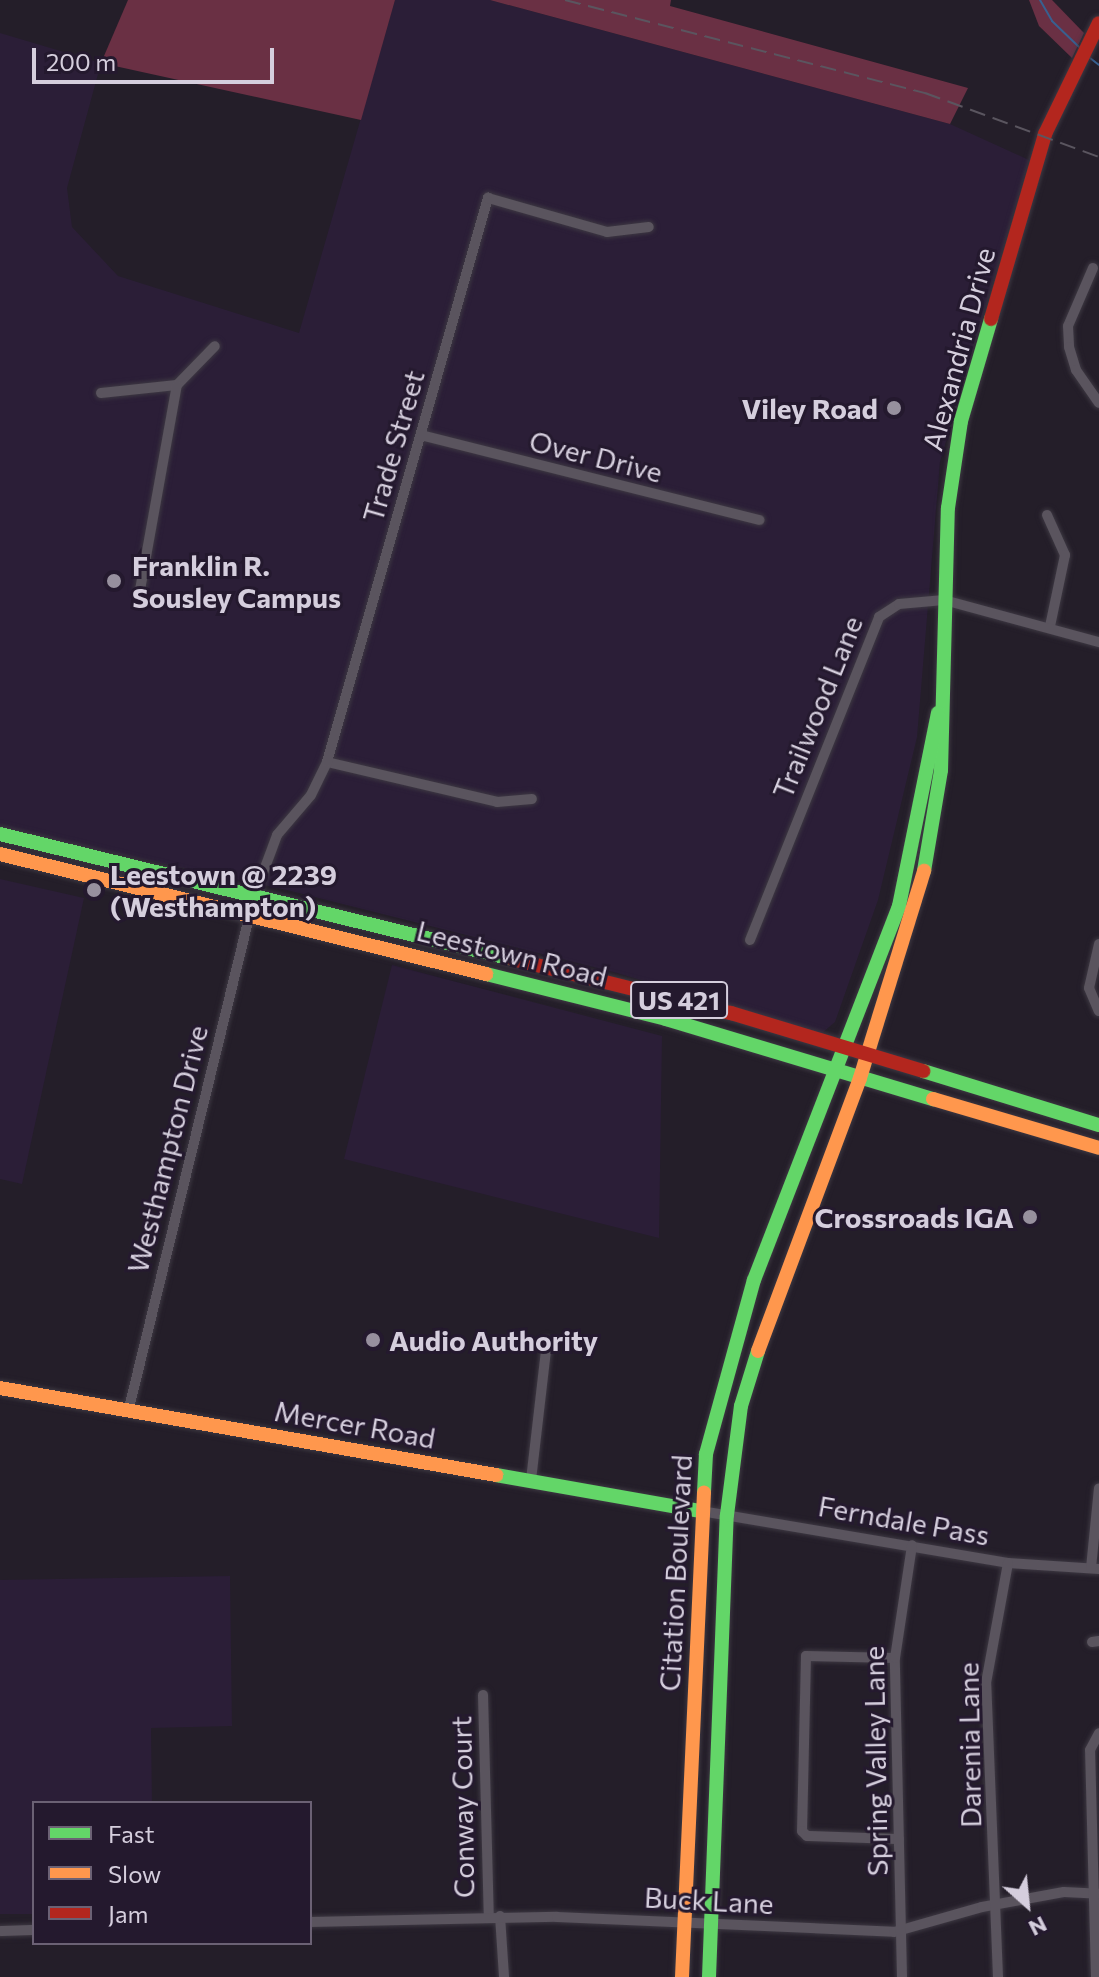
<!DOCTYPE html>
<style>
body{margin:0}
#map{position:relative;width:1099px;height:1977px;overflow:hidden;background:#241e29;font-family:Commissioner,sans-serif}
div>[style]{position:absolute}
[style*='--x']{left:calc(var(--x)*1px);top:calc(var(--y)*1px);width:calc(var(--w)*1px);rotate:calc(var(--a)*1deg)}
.built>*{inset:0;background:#2b1e37}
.forest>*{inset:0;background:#6a3044}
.stream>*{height:2px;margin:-1px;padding:0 1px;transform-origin:1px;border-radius:1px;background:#386090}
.roads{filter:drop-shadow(0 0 2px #3d3842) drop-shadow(0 0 2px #3d3842)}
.street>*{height:10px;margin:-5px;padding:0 5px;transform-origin:5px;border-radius:5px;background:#5a545e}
.fast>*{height:14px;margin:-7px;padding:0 7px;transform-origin:7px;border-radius:7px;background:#63d668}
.slow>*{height:14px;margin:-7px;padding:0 7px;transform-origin:7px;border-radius:7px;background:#ff974d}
.jam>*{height:14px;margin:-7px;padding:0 7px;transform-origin:7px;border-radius:7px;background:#b3261e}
.rail>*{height:2px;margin-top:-1px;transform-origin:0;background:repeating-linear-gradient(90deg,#5a555f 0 16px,transparent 0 24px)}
.dots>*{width:22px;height:22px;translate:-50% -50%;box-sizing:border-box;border:4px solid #24192e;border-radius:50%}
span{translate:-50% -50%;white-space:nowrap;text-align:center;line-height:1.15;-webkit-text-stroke:6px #24192e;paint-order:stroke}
.shield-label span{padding:2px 6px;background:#24192e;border:2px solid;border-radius:6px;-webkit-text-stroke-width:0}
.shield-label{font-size:26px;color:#d5cedd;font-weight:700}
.street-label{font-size:28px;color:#d5cedd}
.poi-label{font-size:28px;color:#d5cedd;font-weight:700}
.right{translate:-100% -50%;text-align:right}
.left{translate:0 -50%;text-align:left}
.legend{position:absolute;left:32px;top:1801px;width:280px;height:144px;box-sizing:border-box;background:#24192e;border:2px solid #6b6174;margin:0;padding:10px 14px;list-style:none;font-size:24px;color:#d5cedd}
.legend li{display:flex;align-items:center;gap:16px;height:40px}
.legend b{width:40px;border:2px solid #6b6174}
.north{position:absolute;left:987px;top:1865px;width:80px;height:80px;-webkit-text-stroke:6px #24192e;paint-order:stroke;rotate:153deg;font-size:22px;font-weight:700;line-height:32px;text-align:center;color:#d5cedd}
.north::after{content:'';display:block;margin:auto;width:28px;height:36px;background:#d5cedd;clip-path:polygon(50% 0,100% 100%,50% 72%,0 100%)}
.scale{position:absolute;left:32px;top:48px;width:242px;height:36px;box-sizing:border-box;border:4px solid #d5cedd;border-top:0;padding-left:10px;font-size:24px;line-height:28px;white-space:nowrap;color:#d5cedd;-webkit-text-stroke:6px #24192e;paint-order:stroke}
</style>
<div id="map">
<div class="built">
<div style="clip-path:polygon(395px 0,490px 0,950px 124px,1029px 160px,940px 462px,917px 737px,878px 900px,835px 1022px,822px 1033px,617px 973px,287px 890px,0 829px,0 33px,101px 63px,67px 188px,72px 227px,118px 276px,299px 333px)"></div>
<div style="clip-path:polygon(0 879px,84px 898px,22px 1184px,0 1179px)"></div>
<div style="clip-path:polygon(392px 965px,662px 1036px,659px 1238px,344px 1159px)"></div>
<div style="clip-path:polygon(230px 1576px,232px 1726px,151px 1728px,152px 1803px,34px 1803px,34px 1914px,0 1914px,0 1580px)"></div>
</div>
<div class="forest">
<div style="clip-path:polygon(128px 0,395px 0,361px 120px,101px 63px)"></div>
<div style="clip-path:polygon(490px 0,671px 0,670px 6px,968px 88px,950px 124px)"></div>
<div style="clip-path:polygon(1029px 0,1052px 0,1084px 33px,1072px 58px,1039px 26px)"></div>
</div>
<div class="stream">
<div style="--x:1040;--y:0;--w:24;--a:60"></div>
<div style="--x:1052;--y:21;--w:39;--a:44"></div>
<div style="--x:1090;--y:58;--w:11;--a:38"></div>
</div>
<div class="roads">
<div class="street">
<div style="--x:1093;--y:268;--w:63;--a:113.3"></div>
<div style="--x:1068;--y:326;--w:21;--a:87"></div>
<div style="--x:1069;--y:347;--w:24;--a:73"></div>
<div style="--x:1076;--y:370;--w:40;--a:55.1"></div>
<div style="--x:101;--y:393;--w:76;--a:-6"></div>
<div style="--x:177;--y:385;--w:54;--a:-45.7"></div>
<div style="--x:421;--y:435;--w:349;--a:14.1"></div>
<div style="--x:1047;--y:515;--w:44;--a:65.8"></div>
<div style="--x:1065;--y:555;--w:73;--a:101.9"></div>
<div style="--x:140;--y:590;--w:208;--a:-79.8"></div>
<div style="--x:327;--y:762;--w:175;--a:13.2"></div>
<div style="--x:497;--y:802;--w:35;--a:-5"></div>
<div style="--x:750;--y:940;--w:348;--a:-68.2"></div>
<div style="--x:879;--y:617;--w:24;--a:-33"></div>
<div style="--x:899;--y:604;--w:45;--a:-5.1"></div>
<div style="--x:944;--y:600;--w:161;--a:15.2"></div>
<div style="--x:1099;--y:944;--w:45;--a:102.8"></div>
<div style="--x:1089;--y:988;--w:25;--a:67"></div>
<div style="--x:128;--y:1412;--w:530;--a:-76.25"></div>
<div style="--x:254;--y:897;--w:66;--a:-69.6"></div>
<div style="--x:277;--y:835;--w:52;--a:-49.6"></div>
<div style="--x:311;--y:795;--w:37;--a:-64"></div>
<div style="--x:327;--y:762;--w:587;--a:-74.07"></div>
<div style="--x:488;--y:198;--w:124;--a:15.9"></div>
<div style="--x:607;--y:232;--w:42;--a:-6.8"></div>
<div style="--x:531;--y:1480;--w:139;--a:-83.4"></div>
<div style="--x:701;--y:1511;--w:311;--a:9.6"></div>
<div style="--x:1008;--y:1563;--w:91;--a:3.8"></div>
<div style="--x:1091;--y:1568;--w:80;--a:-84.3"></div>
<div style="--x:1092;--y:1642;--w:7;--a:-8"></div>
<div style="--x:895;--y:1658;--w:89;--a:-178.7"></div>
<div style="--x:806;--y:1656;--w:175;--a:91.3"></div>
<div style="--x:802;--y:1831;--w:7;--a:45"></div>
<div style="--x:807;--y:1836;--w:92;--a:1.9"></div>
<div style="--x:483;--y:1695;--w:222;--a:88.5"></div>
<div style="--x:500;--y:1916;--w:61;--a:86.2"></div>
<div style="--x:310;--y:1922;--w:247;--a:-1.2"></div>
<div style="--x:557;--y:1917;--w:337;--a:2.5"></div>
<div style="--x:894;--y:1932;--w:91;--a:-15.9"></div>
<div style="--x:982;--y:1907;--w:83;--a:-10.4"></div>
<div style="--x:1064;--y:1892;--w:35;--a:3"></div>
<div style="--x:0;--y:1931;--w:34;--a:-2"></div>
<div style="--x:902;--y:1977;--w:319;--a:-91.3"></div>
<div style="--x:895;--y:1658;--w:114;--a:-81.4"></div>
<div style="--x:998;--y:1977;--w:294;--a:-92.3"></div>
<div style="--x:986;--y:1683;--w:122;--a:-79.6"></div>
<div style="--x:1096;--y:1977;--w:227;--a:-91.5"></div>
<div style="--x:1090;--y:1750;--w:19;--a:-62"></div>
</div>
<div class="fast">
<div style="--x:0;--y:834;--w:527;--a:13.72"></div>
<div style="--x:924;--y:871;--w:102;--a:-80.4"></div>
<div style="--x:941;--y:770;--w:262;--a:-88.5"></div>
<div style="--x:948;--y:508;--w:88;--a:-81.5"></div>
<div style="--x:961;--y:421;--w:106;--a:-73.6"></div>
<div style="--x:486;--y:974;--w:186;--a:14"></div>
<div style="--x:666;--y:1019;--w:279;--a:16.7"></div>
<div style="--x:923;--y:1071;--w:184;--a:17.1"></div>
<div style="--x:496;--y:1475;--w:208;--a:10"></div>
<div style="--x:704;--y:1492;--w:38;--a:-87"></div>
<div style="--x:706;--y:1454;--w:180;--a:-74.6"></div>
<div style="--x:754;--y:1280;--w:401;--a:-68.8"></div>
<div style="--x:899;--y:906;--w:197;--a:-78.6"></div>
<div style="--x:709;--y:1977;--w:462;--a:-87.8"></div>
<div style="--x:727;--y:1515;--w:110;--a:-82.7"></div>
<div style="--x:741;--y:1406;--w:58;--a:-72.8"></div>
</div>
<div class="slow">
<div style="--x:0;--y:854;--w:501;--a:13.87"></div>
<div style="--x:933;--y:1099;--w:173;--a:16.4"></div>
<div style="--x:758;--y:1351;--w:291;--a:-69.5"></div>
<div style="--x:860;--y:1078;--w:217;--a:-72.8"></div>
<div style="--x:0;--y:1388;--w:504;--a:9.95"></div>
<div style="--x:682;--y:1977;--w:485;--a:-87.4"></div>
</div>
<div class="jam">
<div style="--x:991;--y:319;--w:193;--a:-73.7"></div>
<div style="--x:1045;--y:134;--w:123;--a:-64.1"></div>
<div style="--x:512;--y:959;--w:226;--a:13.9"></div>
<div style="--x:731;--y:1013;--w:201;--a:16.8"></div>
</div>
</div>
<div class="rail">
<div style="--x:565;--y:0;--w:372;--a:14.5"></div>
<div style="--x:925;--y:93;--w:185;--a:20.2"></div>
</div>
<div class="dots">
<div style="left:894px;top:408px;background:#97909e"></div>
<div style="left:114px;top:581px;background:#97909e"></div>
<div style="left:94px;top:890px;background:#97909e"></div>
<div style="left:1030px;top:1217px;background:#97909e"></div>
<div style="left:373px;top:1340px;background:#97909e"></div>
</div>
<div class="shield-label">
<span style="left:679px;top:1000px">US 421</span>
</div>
<div class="street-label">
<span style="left:958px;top:349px;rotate:-75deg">Alexandria Drive</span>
<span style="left:393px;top:446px;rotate:-74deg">Trade Street</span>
<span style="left:596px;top:456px;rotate:14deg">Over Drive</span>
<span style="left:817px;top:707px;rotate:-68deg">Trailwood Lane</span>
<span style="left:512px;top:953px;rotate:14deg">Leestown Road</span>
<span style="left:167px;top:1149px;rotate:-76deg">Westhampton Drive</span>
<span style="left:355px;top:1424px;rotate:10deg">Mercer Road</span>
<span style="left:904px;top:1520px;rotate:10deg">Ferndale Pass</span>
<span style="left:675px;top:1573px;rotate:-87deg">Citation Boulevard</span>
<span style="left:969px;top:1745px;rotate:-91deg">Darenia Lane</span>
<span style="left:875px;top:1761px;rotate:-91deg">Spring Valley Lane</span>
<span style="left:462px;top:1807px;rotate:-91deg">Conway Court</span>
<span style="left:709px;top:1900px;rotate:3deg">Buck Lane</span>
</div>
<div class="poi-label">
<span class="right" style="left:878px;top:408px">Viley Road</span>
<span class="left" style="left:132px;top:581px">Franklin R.<br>Sousley Campus</span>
<span class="left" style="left:110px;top:890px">Leestown @ 2239<br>(Westhampton)</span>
<span class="right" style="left:1014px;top:1217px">Crossroads IGA</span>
<span class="left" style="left:389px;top:1340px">Audio Authority</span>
</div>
<ul class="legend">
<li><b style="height:10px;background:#63d668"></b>Fast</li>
<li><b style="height:10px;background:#ff974d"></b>Slow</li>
<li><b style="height:10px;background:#b3261e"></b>Jam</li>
</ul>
<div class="north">N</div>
<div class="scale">200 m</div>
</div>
